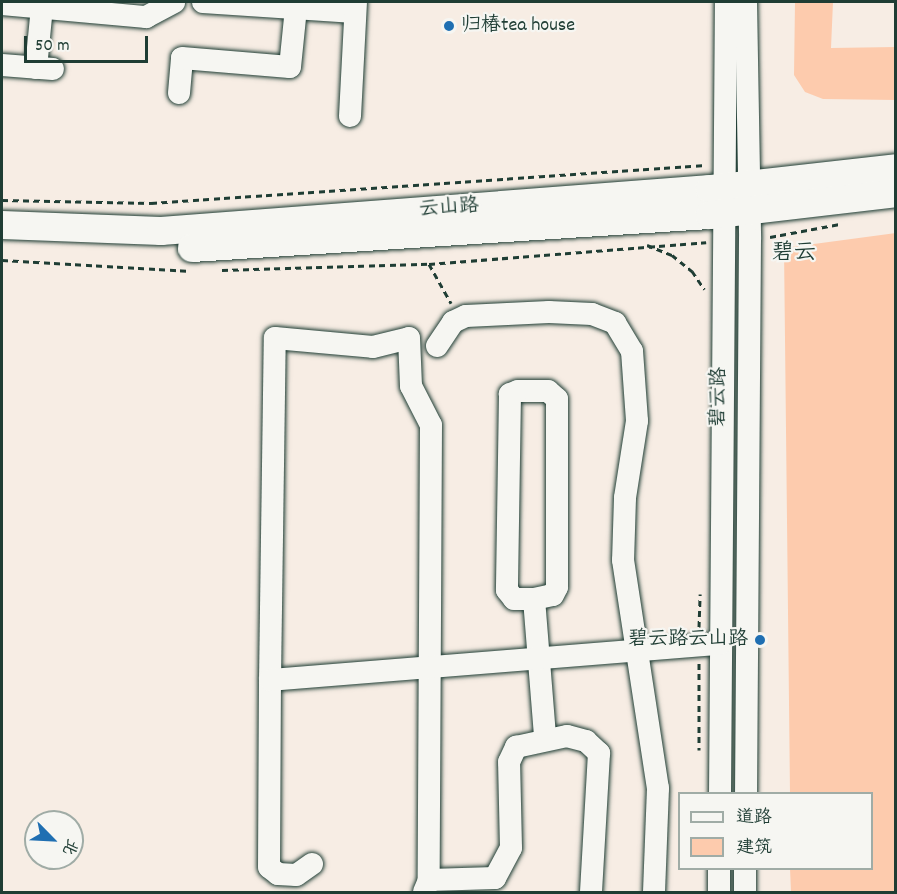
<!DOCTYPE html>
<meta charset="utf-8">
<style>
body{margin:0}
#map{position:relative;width:897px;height:894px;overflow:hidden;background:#f7ede4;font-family:Dekko,"LXGW WenKai TC",sans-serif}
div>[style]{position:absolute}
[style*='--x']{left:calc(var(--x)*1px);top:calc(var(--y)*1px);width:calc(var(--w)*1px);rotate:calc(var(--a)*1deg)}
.building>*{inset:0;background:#fdcbad}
.path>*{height:3px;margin-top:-1.5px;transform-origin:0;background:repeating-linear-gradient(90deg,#1f3d34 0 6px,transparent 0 10.5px)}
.roads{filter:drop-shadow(0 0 2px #1f3d34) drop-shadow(0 0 2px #1f3d34)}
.minor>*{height:22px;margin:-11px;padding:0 11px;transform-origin:11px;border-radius:11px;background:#f6f6f2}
.major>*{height:28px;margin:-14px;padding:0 14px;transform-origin:14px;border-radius:14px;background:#f6f6f2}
.dots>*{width:16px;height:16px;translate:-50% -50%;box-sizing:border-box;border:3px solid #f6f6f2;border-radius:50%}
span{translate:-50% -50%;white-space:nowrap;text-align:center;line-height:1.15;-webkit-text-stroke:4.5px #f6f6f2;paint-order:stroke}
.poi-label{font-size:20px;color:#1f3d34}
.left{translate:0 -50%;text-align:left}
.right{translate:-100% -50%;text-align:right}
.street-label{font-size:20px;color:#1f3d34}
.quarter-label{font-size:22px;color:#1f3d34}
.frame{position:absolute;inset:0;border:3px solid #1f3d34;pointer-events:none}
.legend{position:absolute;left:678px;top:792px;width:195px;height:78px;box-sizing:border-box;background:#f6f6f2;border:2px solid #a0aca6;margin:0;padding:8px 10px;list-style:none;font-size:18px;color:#1f3d34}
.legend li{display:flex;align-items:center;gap:12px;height:30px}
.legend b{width:30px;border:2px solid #a0aca6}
.north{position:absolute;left:24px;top:810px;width:60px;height:60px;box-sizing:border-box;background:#f6f6f2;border:2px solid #a0aca6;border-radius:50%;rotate:114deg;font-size:16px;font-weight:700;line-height:24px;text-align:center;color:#1f3d34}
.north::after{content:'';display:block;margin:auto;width:21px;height:27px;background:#1f6fb2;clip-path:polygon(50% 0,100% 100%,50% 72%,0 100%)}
.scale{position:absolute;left:24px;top:36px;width:124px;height:27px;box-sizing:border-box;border:3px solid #1f3d34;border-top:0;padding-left:8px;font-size:18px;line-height:21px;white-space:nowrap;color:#1f3d34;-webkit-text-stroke:4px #f6f6f2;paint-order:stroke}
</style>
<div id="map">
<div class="building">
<div style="clip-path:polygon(795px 2px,833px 2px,831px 48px,896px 47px,896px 100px,823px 99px,805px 92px,794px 75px)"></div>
<div style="clip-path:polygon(896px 233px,896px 892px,791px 892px,790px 868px,872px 868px,872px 794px,790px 794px,784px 248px)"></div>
</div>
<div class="path">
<div style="--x:2;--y:200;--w:149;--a:1.2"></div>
<div style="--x:151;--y:203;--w:556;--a:-3.92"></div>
<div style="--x:770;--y:237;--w:71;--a:-10.5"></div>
<div style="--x:647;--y:245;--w:27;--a:22"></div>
<div style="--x:672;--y:255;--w:26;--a:39"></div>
<div style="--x:692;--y:271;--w:22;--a:56"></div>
<div style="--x:2;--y:260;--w:189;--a:3.3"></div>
<div style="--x:429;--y:264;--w:45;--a:60.6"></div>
<div style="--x:222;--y:270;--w:207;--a:-1.7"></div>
<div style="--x:429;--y:264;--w:278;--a:-4.5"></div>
<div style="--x:699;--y:627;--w:33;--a:-88"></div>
<div style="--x:699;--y:663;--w:87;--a:90"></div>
</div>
<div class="roads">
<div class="minor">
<div style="--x:203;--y:2;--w:152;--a:3.8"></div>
<div style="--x:746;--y:2;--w:237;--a:89"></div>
<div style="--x:750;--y:239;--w:555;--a:90.41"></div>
<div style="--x:2;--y:4;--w:145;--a:5.2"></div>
<div style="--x:146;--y:17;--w:32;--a:-28"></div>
<div style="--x:2;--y:65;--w:51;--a:4.5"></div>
<div style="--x:36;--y:68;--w:61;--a:-84.4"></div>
<div style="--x:179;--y:93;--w:35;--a:-85"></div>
<div style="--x:182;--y:58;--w:108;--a:4.8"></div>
<div style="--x:290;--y:67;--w:59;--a:-84.2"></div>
<div style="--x:350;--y:116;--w:114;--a:-87"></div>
<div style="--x:437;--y:346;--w:29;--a:-56"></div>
<div style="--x:453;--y:322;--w:14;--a:-25"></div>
<div style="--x:466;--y:316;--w:83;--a:-2.8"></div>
<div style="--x:549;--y:312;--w:43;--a:2.7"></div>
<div style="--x:592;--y:314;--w:25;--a:21"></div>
<div style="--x:615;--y:323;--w:33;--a:59"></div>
<div style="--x:632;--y:351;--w:70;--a:85.9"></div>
<div style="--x:637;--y:421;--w:78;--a:98.9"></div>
<div style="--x:625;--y:498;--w:62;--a:91.8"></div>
<div style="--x:623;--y:560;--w:231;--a:81.3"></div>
<div style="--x:658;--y:788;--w:104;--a:92.2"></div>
<div style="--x:534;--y:599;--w:19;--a:-12"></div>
<div style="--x:553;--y:595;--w:9;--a:-63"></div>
<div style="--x:557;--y:587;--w:188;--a:-90"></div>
<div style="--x:557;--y:399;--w:12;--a:-138"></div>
<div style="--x:548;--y:391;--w:30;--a:180"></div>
<div style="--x:518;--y:391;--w:9;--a:159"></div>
<div style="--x:510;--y:394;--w:196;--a:90.9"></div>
<div style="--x:507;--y:590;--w:11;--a:52"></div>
<div style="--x:514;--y:599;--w:20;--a:0"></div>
<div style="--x:534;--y:599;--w:138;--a:85.4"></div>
<div style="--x:270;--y:680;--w:342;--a:-89.2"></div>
<div style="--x:275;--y:338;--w:98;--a:5.2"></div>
<div style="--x:373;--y:347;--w:37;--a:-14"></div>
<div style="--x:409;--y:338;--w:48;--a:87.6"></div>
<div style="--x:411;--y:386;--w:44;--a:62.9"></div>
<div style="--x:431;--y:425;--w:455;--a:90.3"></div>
<div style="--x:429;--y:880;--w:13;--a:113"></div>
<div style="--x:720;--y:794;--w:792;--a:-89.57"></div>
<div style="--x:312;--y:864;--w:19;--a:145"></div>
<div style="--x:296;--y:875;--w:18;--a:-177"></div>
<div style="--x:278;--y:874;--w:11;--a:-142"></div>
<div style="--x:269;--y:867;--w:187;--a:-89.7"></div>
<div style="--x:270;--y:680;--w:452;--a:-4.6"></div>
<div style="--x:429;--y:880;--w:66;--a:-1.7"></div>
<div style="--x:495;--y:878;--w:34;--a:-62"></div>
<div style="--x:511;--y:848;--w:86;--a:-91.3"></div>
<div style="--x:509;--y:762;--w:17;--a:-65"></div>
<div style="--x:516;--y:747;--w:52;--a:-12.2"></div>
<div style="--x:567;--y:736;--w:20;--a:15"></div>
<div style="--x:586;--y:741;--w:18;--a:43"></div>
<div style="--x:599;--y:753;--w:139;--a:93.3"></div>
<div style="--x:719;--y:892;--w:24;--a:-90"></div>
<div style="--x:745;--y:892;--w:24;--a:-90"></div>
</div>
<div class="major">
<div style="--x:2;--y:225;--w:159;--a:2.2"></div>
<div style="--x:161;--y:231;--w:551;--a:-4.37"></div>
<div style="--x:710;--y:189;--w:187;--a:-6.4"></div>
<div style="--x:192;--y:248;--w:519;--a:-3.65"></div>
<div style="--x:710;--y:215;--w:187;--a:-6.7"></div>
</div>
</div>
<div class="dots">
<div style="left:449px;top:26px;background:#1f6fb2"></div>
<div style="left:760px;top:640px;background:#1f6fb2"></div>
</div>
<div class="poi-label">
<span class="left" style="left:461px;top:26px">归椿tea house</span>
<span class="right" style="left:748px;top:640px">碧云路云山路</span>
</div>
<div class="street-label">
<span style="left:449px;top:209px;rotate:-4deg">云山路</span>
<span style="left:720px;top:397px;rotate:-89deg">碧云路</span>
</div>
<div class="quarter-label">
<span style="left:794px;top:254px">碧云</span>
</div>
<div class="frame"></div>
<ul class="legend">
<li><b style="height:8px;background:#f6f6f2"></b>道路</li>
<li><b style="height:16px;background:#fdcbad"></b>建筑</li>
</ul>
<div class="north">北</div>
<div class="scale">50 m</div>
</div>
